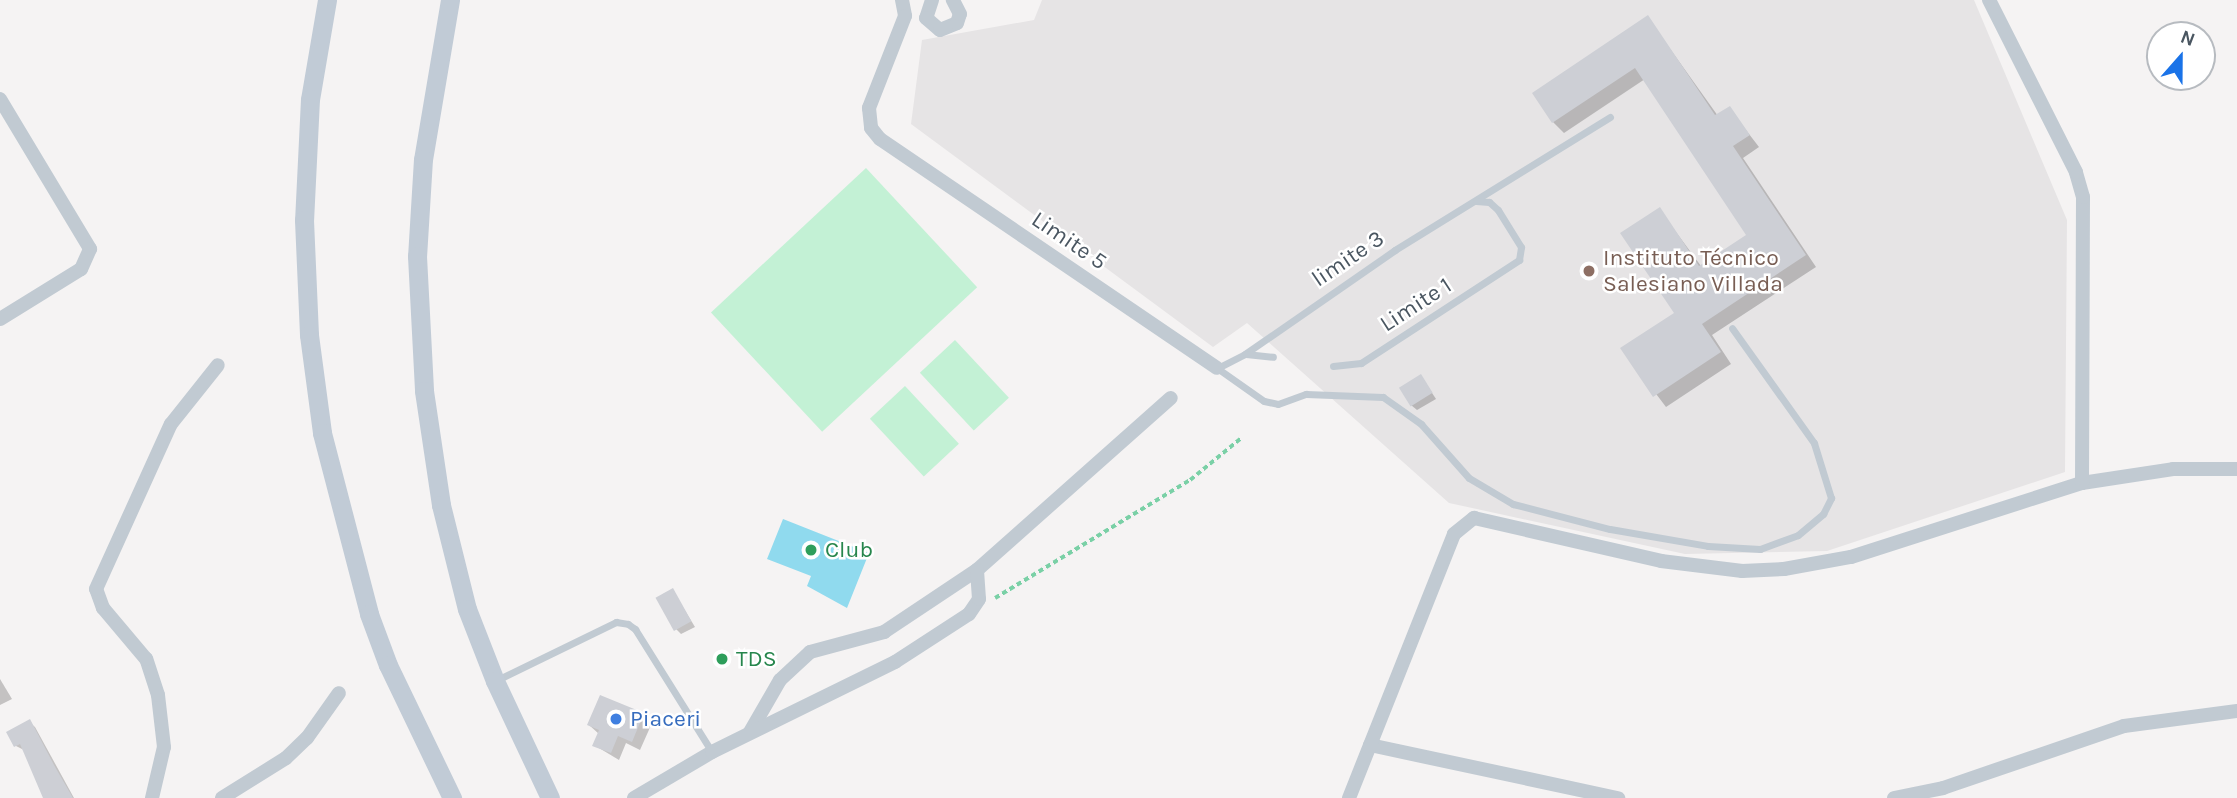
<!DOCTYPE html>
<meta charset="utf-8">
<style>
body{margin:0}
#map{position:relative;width:2237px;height:798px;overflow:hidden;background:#f5f3f3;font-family:Karla,sans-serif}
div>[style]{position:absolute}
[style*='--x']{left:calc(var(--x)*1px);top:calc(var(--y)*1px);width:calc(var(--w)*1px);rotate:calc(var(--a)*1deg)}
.education>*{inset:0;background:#e6e4e5}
.green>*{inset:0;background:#c3f1d5;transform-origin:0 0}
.water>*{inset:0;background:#90daee}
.shadow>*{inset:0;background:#0003}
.building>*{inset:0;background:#cdcfd5;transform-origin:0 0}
.path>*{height:3.5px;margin-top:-1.75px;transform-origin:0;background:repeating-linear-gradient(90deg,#7ad0a6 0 5px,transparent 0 8.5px)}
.service>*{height:7px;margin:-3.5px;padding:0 3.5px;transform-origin:3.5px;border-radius:3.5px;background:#c1cad2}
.minor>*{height:14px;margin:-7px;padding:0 7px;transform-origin:7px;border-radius:7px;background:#c1cad2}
.secondary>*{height:19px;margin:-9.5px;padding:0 9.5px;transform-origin:9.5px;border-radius:9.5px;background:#c1cbd6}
.dots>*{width:19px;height:19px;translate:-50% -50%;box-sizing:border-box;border:4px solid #fff;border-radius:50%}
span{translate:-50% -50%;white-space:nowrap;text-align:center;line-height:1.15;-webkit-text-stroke:5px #fff;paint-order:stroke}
.street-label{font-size:23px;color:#4a5661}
.education-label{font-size:23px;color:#785e54}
.left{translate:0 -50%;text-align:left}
.leisure-label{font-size:23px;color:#27864d}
.shop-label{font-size:23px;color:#366cbe}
.north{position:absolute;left:2146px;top:21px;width:70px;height:70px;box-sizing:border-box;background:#fff;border:2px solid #b7bbc0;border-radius:50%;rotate:21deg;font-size:19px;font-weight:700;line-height:28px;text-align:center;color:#4a5661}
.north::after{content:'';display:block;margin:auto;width:24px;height:32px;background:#1a73e8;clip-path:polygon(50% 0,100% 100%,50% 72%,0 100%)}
</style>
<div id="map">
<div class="education">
<div style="clip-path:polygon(1042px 0,1974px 0,2067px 220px,2065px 472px,1827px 551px,1685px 554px,1449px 503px,1247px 323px,1213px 347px,911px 124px,922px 40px,1034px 20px)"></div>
</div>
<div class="green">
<div style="left:866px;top:168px;width:163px;height:212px;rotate:47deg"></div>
<div style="left:955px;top:340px;width:79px;height:48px;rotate:47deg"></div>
<div style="left:905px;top:386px;width:79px;height:48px;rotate:47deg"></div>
</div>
<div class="water">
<div style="clip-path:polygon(783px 519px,869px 553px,847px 608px,807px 586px,811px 576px,767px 559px)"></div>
</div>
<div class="shadow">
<div style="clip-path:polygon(1648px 18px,1718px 116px,1729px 108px,1759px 147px,1743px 158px,1816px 267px,1712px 335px,1731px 364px,1666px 407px,1622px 349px,1676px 314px,1659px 209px,1701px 266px,1749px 235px,1645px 79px,1564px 133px,1553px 122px)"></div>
<div style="clip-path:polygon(1421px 376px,1436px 399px,1417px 410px,1411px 405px)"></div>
<div style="clip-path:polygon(673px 591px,695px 627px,681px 634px,676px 629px)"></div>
<div style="clip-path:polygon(0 679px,12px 699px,0 705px)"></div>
<div style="clip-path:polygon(643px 715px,652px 723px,640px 750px,626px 743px,619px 760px,594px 745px,599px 734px,589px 725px)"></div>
<div style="clip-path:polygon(29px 722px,35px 727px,74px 798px,45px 798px,24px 750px,16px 746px,9px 733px)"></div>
</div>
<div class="building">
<div style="clip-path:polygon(1648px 15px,1715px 115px,1730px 106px,1750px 135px,1733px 146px,1806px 255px,1702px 324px,1721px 352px,1653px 397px,1620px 348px,1674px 313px,1620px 233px,1660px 207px,1699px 266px,1746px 235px,1635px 68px,1552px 123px,1532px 93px)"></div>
<div style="left:1421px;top:374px;width:22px;height:26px;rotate:58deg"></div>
<div style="left:673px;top:588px;width:38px;height:20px;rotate:61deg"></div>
<div style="clip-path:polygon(600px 695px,644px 713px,632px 742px,618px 736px,611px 753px,592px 746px,599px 730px,587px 725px)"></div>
<div style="clip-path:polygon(30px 719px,54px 765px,73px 798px,43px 798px,20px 744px,14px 747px,6px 732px)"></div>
</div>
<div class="path">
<div style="--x:995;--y:598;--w:228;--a:-31.2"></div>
<div style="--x:1190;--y:480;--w:65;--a:-39.4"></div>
</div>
<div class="service">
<div style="--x:1610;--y:117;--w:253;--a:148.3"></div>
<div style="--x:1395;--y:250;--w:183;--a:145.3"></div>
<div style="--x:1245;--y:354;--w:31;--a:153"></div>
<div style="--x:1217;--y:368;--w:57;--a:35.1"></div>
<div style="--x:1264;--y:401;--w:14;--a:12"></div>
<div style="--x:1278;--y:404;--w:30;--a:-20"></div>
<div style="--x:1306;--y:394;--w:77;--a:2.2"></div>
<div style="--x:1383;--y:397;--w:47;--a:35.4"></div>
<div style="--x:1421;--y:424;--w:72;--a:48.4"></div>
<div style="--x:1469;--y:478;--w:51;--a:30.6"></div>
<div style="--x:1513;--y:504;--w:100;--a:14.5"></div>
<div style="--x:1610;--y:529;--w:99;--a:9.8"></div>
<div style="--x:1708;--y:546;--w:52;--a:3.3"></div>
<div style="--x:1760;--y:549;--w:40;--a:-20.2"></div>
<div style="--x:1798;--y:535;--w:33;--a:-40"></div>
<div style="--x:1823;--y:514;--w:18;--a:-63"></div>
<div style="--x:1831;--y:498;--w:58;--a:-107.2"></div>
<div style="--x:1814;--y:443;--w:141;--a:-125.5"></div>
<div style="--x:1246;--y:354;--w:27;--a:6"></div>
<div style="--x:1333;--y:366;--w:28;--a:-6"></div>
<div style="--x:1361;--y:363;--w:189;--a:-33.1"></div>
<div style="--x:1519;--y:260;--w:13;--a:-81"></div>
<div style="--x:1521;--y:247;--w:44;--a:-121.9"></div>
<div style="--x:1498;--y:210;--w:12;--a:-138"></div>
<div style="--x:1489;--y:202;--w:13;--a:-176"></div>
<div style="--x:495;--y:681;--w:135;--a:-26"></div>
<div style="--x:616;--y:622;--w:12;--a:9"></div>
<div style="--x:628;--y:624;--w:9;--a:36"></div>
<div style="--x:635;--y:629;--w:145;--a:58"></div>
</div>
<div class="minor">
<div style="--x:902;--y:0;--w:16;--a:79"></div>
<div style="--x:905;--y:16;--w:99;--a:111.4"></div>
<div style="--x:869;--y:108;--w:20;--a:84"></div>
<div style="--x:871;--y:128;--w:14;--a:51"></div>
<div style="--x:880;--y:139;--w:407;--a:34.2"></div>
<div style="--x:932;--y:0;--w:19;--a:108"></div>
<div style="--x:926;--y:18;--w:18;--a:41"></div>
<div style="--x:940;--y:30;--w:18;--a:-22"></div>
<div style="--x:957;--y:23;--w:9;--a:-72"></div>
<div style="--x:960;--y:14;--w:16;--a:-117"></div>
<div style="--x:0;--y:99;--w:175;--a:59"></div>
<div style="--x:90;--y:249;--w:22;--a:114"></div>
<div style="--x:81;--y:269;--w:95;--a:148.3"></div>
<div style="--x:2082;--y:483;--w:92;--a:-8.7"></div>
<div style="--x:2173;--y:469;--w:64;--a:0"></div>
<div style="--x:750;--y:732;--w:60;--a:-60"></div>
<div style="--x:780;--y:680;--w:41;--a:-43"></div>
<div style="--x:810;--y:652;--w:77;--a:-15.1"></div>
<div style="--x:884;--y:632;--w:112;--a:-33.7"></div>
<div style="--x:977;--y:570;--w:259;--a:-41.6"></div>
<div style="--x:1370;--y:745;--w:254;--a:12.1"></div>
<div style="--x:152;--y:798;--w:52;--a:-76.8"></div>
<div style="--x:164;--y:747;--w:52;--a:-96.6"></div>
<div style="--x:158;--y:695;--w:38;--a:-108"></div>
<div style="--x:146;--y:659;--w:67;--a:-130.1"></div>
<div style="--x:103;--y:608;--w:20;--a:-110"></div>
<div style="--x:96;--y:589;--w:181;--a:-65.6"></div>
<div style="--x:171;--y:424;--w:75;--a:-51.5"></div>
<div style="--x:222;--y:798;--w:75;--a:-32"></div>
<div style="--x:286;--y:758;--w:29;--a:-44"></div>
<div style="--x:307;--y:738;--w:55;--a:-54.6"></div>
<div style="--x:634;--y:798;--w:91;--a:-30.5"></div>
<div style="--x:712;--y:752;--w:204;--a:-26.2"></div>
<div style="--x:895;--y:662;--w:88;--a:-33"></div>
<div style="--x:969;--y:614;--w:18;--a:-56"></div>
<div style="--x:979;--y:599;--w:29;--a:-94"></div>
<div style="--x:1349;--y:798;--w:284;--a:-68.3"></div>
<div style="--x:1454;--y:534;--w:26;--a:-39"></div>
<div style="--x:1474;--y:518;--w:192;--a:12.9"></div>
<div style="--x:1661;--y:561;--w:82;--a:7"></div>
<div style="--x:1742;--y:571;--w:42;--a:-2.7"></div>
<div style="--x:1784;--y:569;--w:68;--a:-10.2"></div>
<div style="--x:1851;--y:557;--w:243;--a:-17.8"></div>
<div style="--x:2082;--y:483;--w:286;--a:-89.8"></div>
<div style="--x:2083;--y:197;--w:26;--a:-106"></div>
<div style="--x:2076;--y:172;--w:193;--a:-116.8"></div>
<div style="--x:1894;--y:798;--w:50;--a:-11.5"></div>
<div style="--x:1943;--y:788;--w:191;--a:-18.9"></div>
<div style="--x:2124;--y:726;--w:114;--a:-7.6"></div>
</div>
<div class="secondary">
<div style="--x:327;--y:0;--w:100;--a:99.7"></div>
<div style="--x:310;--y:99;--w:121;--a:92.8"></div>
<div style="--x:304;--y:220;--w:115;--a:87.5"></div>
<div style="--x:309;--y:335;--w:99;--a:82.4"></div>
<div style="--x:322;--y:433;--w:187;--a:75.4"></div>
<div style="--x:369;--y:614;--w:54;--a:69.6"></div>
<div style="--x:388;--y:665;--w:148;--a:64.3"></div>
<div style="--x:450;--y:0;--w:161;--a:99.6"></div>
<div style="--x:423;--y:159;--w:97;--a:93.5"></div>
<div style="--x:417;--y:256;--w:135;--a:87"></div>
<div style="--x:424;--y:391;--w:115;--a:81.5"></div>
<div style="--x:441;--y:505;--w:107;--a:76"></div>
<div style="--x:467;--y:609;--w:77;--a:68.7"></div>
<div style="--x:495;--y:681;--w:129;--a:64.8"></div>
</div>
<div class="dots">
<div style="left:1589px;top:271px;background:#8d6e63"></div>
<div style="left:811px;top:550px;background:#2e9e5b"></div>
<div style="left:722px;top:659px;background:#2e9e5b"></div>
<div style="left:616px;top:719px;background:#3f7fe0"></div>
</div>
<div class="street-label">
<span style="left:1069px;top:241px;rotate:34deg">Limite 5</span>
<span style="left:1348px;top:259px;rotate:-34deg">limite 3</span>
<span style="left:1416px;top:305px;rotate:-33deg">Limite 1</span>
</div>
<div class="education-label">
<span class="left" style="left:1603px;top:271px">Instituto Técnico<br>Salesiano Villada</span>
</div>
<div class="leisure-label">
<span class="left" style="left:825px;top:550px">Club</span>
<span class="left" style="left:736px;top:659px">TDS</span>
</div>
<div class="shop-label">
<span class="left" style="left:630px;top:719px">Piaceri</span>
</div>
<div class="north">N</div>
</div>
